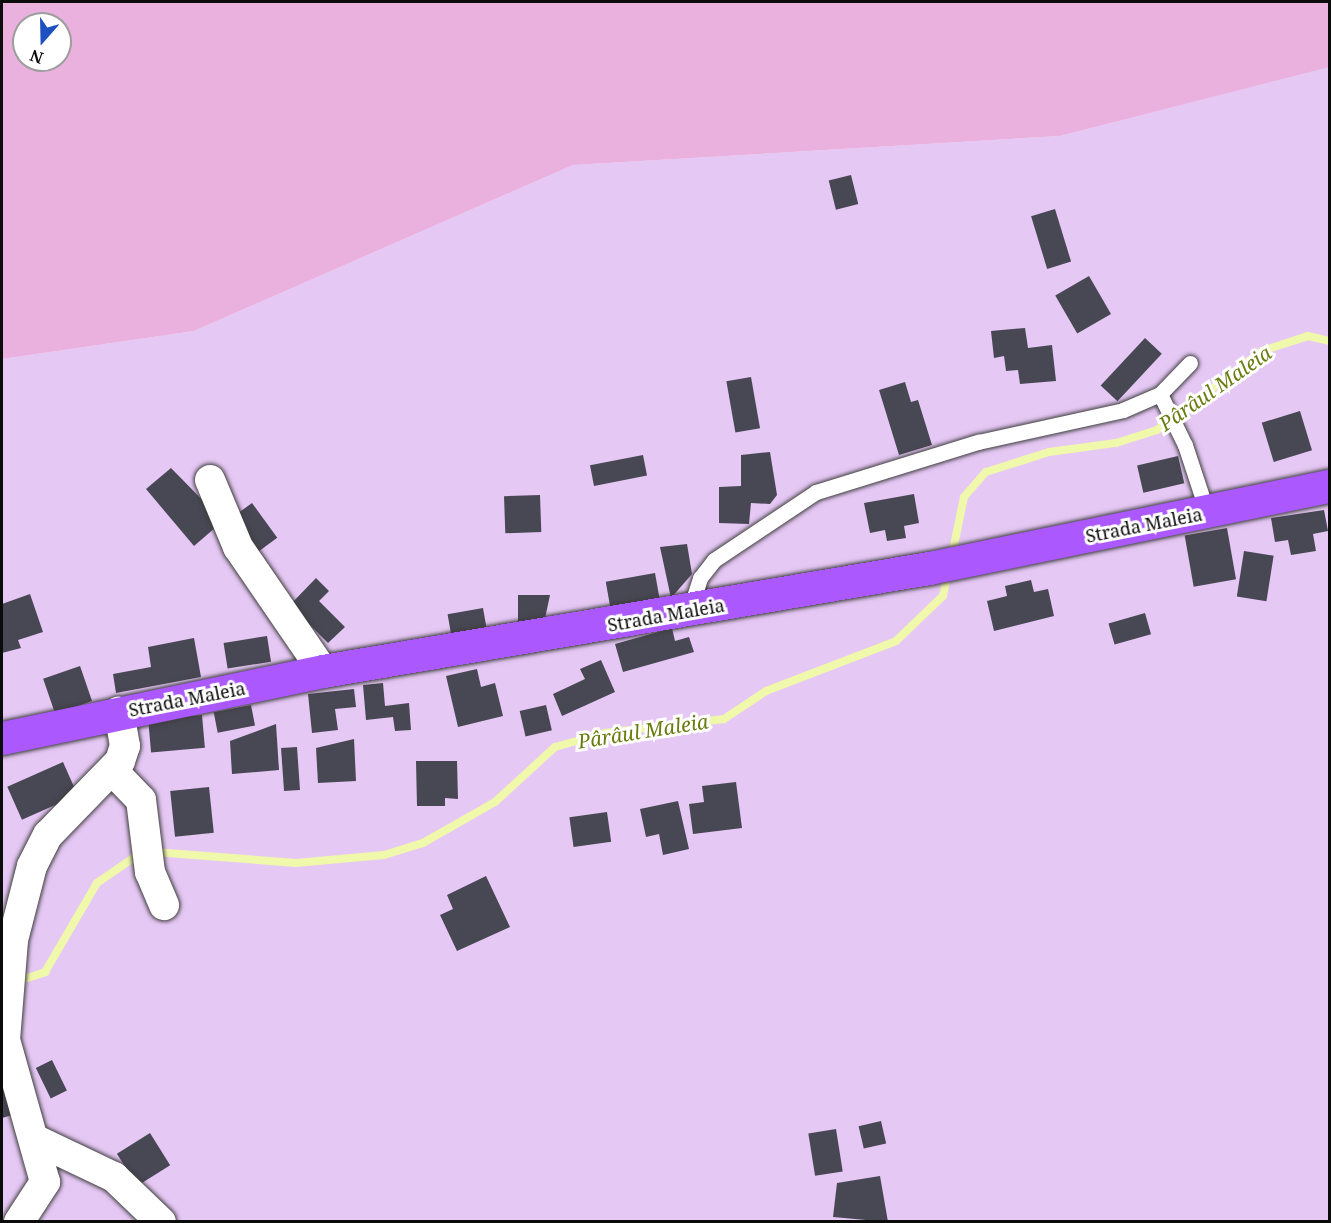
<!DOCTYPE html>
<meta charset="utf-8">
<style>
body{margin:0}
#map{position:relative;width:1331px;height:1223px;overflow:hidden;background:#f5e8ff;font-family:"Noto Serif",serif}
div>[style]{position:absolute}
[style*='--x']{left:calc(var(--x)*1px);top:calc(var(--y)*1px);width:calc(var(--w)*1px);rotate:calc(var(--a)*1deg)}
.farmland>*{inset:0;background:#e6c8f5}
.green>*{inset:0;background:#eab1de}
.stream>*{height:8px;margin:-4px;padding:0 4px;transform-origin:4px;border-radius:4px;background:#f0f8ab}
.building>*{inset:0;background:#484754;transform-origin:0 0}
.roads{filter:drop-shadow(0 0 2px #3e3e3e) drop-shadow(0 0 2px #3e3e3e)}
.service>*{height:15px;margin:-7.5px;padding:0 7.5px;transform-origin:7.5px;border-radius:7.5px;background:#fff}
.minor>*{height:30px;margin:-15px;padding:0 15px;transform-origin:15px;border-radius:15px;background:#fff}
.primary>*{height:33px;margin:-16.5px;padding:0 16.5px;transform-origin:16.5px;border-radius:16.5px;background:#ab59fe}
span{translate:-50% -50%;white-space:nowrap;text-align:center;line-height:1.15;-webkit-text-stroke:6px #fff;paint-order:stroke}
.street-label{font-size:18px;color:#0b0b0b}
.water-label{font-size:20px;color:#6a7c10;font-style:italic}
.frame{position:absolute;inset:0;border:3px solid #0b0b0b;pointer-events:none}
.north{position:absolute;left:12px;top:12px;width:60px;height:60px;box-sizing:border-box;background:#fff;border:2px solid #9d9d9d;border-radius:50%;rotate:200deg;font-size:16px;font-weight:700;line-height:24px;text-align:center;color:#0b0b0b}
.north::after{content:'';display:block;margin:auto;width:21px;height:27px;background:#1e50bf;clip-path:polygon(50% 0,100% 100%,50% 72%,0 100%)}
</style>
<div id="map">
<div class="farmland">
<div style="clip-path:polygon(1329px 67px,1329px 1221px,2px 1221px,2px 359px,194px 331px,573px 165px,1060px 136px)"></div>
</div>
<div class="green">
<div style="clip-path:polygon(evenodd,2px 2px,1329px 2px,1330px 67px,1060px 136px,573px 165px,194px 331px,2px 359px,2px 2px,24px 24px,60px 24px,60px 60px,24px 60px,24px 24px)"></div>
</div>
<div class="stream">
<div style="--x:952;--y:555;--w:59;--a:-78.3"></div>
<div style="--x:964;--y:497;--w:33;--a:-49"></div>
<div style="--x:986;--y:472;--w:66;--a:-17.6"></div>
<div style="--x:1049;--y:452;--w:68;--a:-7.7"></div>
<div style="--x:1116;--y:443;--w:43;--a:-17.6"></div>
<div style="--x:1157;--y:430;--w:131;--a:-37"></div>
<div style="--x:1262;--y:351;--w:48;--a:-18.1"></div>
<div style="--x:1308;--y:336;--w:23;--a:13"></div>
<div style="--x:154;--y:852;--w:142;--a:4.4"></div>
<div style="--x:296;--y:863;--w:88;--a:-5.2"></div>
<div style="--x:384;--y:855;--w:41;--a:-17.1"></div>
<div style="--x:423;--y:843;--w:83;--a:-29.7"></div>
<div style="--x:495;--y:802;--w:81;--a:-42.5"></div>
<div style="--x:555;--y:747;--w:52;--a:-15.6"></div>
<div style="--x:605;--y:733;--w:120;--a:-6.7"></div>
<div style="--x:724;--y:719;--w:50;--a:-33.7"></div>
<div style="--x:766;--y:691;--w:139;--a:-21"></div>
<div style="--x:896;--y:641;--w:65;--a:-43.8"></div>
<div style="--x:943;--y:596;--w:25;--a:-78"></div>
<div style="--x:15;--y:982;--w:32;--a:-18"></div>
<div style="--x:45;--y:972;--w:103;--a:-59.7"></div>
<div style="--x:97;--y:883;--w:55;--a:-34.6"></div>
</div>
<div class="building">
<div style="left:851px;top:175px;width:30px;height:23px;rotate:76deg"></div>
<div style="left:1055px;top:209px;width:55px;height:25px;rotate:73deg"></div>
<div style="left:1089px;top:276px;width:44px;height:39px;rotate:60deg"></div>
<div style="clip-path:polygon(1025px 328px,1028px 348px,1052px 345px,1056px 381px,1020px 384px,1018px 370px,1006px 371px,1004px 356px,994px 358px,991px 331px)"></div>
<div style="left:1145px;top:338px;width:23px;height:65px;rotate:43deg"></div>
<div style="left:751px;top:377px;width:52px;height:25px;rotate:80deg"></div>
<div style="clip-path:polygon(905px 382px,911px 402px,918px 400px,932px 445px,899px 455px,879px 390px)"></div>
<div style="left:1300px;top:411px;width:41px;height:40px;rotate:73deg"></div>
<div style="clip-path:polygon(770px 452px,777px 495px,770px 504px,751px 503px,749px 524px,719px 523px,719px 487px,741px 486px,741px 455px)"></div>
<div style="left:643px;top:455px;width:21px;height:54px;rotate:79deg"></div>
<div style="left:1178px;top:456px;width:28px;height:42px;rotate:77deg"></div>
<div style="clip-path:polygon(171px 468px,223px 521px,194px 546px,146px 489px)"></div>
<div style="clip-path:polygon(914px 494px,919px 523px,904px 526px,906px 538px,887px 541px,885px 530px,870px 533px,864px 503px)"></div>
<div style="left:540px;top:495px;width:37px;height:36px;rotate:88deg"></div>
<div style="left:252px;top:503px;width:43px;height:24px;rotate:54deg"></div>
<div style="clip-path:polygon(1324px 510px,1328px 531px,1313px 534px,1316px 551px,1291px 555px,1288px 540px,1275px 542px,1271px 518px)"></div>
<div style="left:1227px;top:528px;width:52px;height:43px;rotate:80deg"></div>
<div style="clip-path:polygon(687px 544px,692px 574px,671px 598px,660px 547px)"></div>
<div style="left:1244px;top:551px;width:30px;height:46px;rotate:9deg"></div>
<div style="left:655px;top:573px;width:28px;height:50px;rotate:80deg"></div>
<div style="clip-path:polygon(316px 578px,329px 591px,319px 601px,345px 627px,328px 643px,290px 605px)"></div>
<div style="clip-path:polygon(1031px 580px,1034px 592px,1048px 589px,1054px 616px,994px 631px,987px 601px,1007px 596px,1005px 586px)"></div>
<div style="clip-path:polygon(30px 594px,43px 632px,18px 640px,21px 648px,2px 653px,2px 604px)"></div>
<div style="clip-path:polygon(518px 595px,550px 595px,543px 628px,518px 628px)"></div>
<div style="left:483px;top:608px;width:27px;height:36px;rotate:80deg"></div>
<div style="left:1145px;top:613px;width:22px;height:38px;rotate:74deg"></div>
<div style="clip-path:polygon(672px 628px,675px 641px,689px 637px,694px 652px,623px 672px,615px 644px)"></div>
<div style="left:267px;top:636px;width:26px;height:44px;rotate:81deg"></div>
<div style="clip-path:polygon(194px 638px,201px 677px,116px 693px,113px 674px,151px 667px,148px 647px)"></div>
<div style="clip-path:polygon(601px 660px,615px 692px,562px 716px,553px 694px,585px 679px,580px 669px)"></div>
<div style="left:80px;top:666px;width:37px;height:39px;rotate:71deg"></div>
<div style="clip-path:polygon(477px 669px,481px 687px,495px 683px,503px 716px,458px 727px,446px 676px)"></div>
<div style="clip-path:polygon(383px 683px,385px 706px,409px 703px,411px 730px,395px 731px,393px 717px,366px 720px,363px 685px)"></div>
<div style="clip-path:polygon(354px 689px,356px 707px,335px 709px,338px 730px,312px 733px,308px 694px)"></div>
<div style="left:251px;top:705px;width:21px;height:38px;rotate:79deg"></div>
<div style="left:546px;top:705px;width:26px;height:27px;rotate:77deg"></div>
<div style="left:202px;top:715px;width:33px;height:54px;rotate:85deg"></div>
<div style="clip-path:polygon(276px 724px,279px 770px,232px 774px,230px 741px)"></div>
<div style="clip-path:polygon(354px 739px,356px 781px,318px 783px,316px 748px)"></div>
<div style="left:297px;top:747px;width:43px;height:16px;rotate:86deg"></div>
<div style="clip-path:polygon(416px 761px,457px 761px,458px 799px,445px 798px,445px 806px,417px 806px)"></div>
<div style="left:63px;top:762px;width:36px;height:61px;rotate:66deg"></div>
<div style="clip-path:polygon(736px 782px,742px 828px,693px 834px,689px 804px,704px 802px,702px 786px)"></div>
<div style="left:209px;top:787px;width:46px;height:39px;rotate:84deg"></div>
<div style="clip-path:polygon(678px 801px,689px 849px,663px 855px,659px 834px,646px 837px,640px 809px)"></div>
<div style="left:607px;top:812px;width:30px;height:38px;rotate:82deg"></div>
<div style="clip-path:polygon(486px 876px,510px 927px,457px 951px,440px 915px,453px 909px,447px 895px)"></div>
<div style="left:52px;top:1060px;width:34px;height:18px;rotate:64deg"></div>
<div style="clip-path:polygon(5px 1082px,16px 1114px,2px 1118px,2px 1083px)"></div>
<div style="left:881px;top:1121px;width:23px;height:23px;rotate:77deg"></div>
<div style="left:836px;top:1129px;width:43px;height:28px;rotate:81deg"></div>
<div style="left:150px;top:1133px;width:38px;height:39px;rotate:58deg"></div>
<div style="clip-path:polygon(880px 1176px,888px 1222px,833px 1217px,837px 1183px)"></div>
</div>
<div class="roads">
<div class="service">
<div style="--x:1190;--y:363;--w:43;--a:134.1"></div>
<div style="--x:1160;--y:394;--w:57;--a:63.9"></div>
<div style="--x:1185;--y:445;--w:71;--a:71.8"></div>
<div style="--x:690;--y:609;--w:33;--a:-72"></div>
<div style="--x:700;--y:578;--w:23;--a:-52"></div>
<div style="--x:714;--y:560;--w:123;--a:-33.7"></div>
<div style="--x:816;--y:492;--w:170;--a:-17.2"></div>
<div style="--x:978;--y:442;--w:148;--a:-12.4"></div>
<div style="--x:1123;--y:410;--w:40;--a:-23.4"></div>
</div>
<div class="minor">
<div style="--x:210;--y:480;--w:73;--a:67.3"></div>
<div style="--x:238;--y:547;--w:150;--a:55.6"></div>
<div style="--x:114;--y:772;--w:39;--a:46"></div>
<div style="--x:141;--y:800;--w:73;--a:82.9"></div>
<div style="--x:150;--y:872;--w:36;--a:67"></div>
<div style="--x:34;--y:1139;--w:89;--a:25.4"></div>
<div style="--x:114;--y:1177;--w:65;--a:43.8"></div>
<div style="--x:19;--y:1222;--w:48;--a:-57"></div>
<div style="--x:45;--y:1182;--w:148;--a:-105.7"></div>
<div style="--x:5;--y:1040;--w:100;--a:-85.4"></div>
<div style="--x:13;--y:940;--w:76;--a:-75.6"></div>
<div style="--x:32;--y:866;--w:35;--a:-63"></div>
<div style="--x:48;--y:835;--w:103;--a:-45.8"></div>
<div style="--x:120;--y:761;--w:16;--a:-72"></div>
<div style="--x:125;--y:746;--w:35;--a:-100"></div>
</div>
<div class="primary">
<div style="--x:2;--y:738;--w:328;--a:-11.8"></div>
<div style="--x:323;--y:671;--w:615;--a:-9.65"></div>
<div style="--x:929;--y:568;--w:409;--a:-11.6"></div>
</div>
</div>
<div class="street-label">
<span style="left:1144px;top:525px;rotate:-11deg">Strada Maleia</span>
<span style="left:666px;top:615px;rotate:-10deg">Strada Maleia</span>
<span style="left:187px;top:699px;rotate:-11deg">Strada Maleia</span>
</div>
<div class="water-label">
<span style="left:1215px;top:388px;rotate:-35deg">Pârâul Maleia</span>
<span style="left:643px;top:731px;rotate:-9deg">Pârâul Maleia</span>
</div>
<div class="frame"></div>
<div class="north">N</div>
</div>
